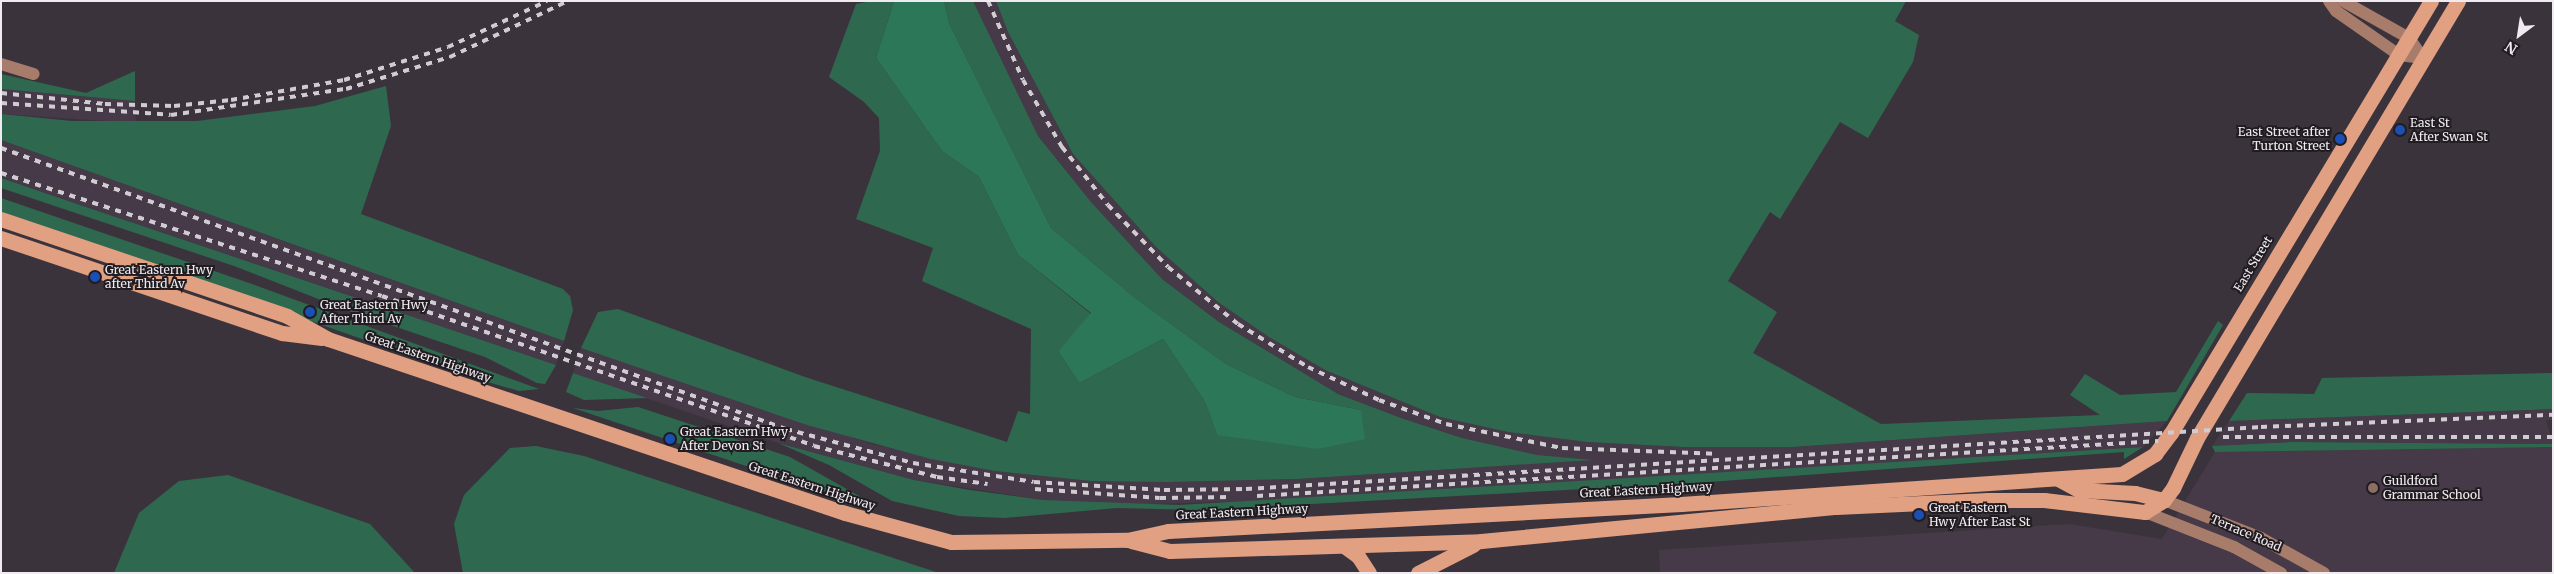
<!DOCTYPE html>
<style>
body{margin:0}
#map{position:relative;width:2554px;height:574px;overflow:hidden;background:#3b333c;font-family:Merriweather,serif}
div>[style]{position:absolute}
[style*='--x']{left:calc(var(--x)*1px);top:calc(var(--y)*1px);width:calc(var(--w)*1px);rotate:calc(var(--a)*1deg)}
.built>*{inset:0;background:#463948}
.green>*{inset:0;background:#2e694f}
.forest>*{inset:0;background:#2c7758}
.secondary>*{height:12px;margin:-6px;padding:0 6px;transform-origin:6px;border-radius:6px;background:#a87c6a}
.highway>*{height:15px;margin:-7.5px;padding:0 7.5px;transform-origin:7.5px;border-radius:7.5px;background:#e2a083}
.rail>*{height:4px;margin-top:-2px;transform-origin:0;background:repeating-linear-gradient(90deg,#d1cbd2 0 6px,transparent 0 12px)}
.dots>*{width:14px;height:14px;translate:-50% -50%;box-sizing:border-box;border:2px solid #201c20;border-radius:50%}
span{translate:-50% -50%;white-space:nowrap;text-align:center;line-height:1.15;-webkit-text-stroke:4px #201c20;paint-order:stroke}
.poi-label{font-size:12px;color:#f0ebf1}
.left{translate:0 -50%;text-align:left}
.right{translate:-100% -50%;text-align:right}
.street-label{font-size:12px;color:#f0ebf1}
.frame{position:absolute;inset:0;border:2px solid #f0ebf1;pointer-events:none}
.north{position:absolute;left:2494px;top:10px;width:50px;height:50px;-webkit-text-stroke:4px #201c20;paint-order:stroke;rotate:211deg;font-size:14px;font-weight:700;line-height:20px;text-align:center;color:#f0ebf1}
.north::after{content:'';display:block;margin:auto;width:18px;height:22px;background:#f0ebf1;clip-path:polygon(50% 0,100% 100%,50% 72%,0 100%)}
</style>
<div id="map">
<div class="built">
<div style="clip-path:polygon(973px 1px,996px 1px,1008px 32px,1073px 154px,1156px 247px,1218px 302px,1325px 370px,1440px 417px,1508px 432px,1587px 442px,1684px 447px,1792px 447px,2167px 421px,2143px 447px,1302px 500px,1112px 505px,1043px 500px,914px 480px,778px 443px,573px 373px,581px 348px,872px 444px,995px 471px,1091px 481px,1297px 479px,1589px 460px,1537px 455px,1462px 438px,1401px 418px,1338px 394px,1219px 322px,1162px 279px,1091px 202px,1038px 136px)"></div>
<div style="clip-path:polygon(1px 89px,135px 101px,136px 123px,1px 114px)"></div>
<div style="clip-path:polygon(1px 140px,564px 341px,556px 365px,1px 178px)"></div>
<div style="clip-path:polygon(2553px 409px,2553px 420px,2546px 420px,2553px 444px,2292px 442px,2212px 446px,2229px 421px)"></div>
<div style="clip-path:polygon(2553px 447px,2553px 573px,1660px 573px,1659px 550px,2069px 524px,2162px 539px,2215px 452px)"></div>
</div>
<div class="green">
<div style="clip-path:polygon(872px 1px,894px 1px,876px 58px,942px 151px,979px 177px,1018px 255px,1091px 314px,1058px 351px,1079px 383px,1163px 339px,1205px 402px,1217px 435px,1361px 410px,1295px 397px,1226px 364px,1134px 297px,1051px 228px,949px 23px,944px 1px,973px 1px,1038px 136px,1091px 202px,1162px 279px,1219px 322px,1338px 394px,1401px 418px,1462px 438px,1537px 455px,1593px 460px,1297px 479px,1167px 482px,1091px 481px,995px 471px,931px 459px,807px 425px,581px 348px,598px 312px,618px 309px,805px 377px,1007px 442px,1018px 411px,1030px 414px,1031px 329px,922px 281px,933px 248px,856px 219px,880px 151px,879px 118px,864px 102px,829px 77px,856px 4px)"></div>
<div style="clip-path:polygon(996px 1px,1906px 1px,1895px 21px,1919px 35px,1913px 62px,1868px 138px,1840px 122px,1780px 219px,1770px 212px,1728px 281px,1777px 312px,1753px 353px,1881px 424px,2100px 415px,2070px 395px,2085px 374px,2120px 395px,2176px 392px,2218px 321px,2223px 325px,2167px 421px,1792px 447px,1684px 447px,1587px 442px,1508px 432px,1440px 417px,1325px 370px,1269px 337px,1218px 302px,1156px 247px,1073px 154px,1008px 32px)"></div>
<div style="clip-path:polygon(135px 71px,135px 101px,1px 89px,1px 74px,86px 93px)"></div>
<div style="clip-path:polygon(386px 86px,391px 126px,361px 214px,563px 289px,570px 296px,573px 310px,564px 341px,1px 140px,1px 114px,72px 121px,197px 121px,315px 106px)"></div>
<div style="clip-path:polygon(1px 178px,89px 208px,556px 365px,545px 384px,537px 383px,485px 357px,349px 311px,234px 266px,1px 188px)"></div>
<div style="clip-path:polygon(1px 198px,252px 284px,539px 389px,519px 391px,467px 376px,1px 212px)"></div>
<div style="clip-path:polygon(573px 373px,647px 398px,584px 400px,566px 392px)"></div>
<div style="clip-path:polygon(2553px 373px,2553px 409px,2229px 421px,2247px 393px,2314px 394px,2322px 378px)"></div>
<div style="clip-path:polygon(638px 407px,790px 457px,868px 501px,865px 506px,573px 408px,598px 411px)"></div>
<div style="clip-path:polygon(2292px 442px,2553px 444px,2553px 447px,2215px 452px,2212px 446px)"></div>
<div style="clip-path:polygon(778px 443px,914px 480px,970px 490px,1043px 500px,1179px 505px,2143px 447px,2124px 459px,2124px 452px,1695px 483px,1201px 510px,1117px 508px,1004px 518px,959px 516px,892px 501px,829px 465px)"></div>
<div style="clip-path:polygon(536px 446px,584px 456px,939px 573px,463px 573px,454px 524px,464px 495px,510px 448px)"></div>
<div style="clip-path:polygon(228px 475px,370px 524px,415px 573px,114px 573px,139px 513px,179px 481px)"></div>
</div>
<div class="forest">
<div style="clip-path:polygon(894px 1px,944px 1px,949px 23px,1051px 228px,1134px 297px,1226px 364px,1295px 397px,1361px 410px,1365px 439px,1318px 449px,1217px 435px,1205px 402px,1163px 339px,1079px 383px,1058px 351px,1091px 313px,1018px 255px,979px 177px,942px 151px,876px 58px)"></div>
</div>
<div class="secondary">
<div style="--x:2329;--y:1;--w:12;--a:55"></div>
<div style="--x:2336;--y:11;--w:77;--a:34.9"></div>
<div style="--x:2399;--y:55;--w:24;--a:7"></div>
<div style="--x:2343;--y:1;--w:76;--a:29.3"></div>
<div style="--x:2409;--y:38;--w:24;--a:55"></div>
<div style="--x:1;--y:64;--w:34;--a:17"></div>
<div style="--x:2164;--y:500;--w:104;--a:21.4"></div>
<div style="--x:2261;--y:538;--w:72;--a:29.1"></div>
<div style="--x:2145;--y:512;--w:96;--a:21.5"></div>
<div style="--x:2234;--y:547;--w:54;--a:29"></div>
</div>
<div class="highway">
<div style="--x:1;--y:219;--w:302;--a:18.7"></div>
<div style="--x:287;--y:316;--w:47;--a:29.3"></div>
<div style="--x:328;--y:339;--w:545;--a:18.6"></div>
<div style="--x:845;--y:513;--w:110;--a:15.3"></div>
<div style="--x:951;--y:542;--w:176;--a:-0.7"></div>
<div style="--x:1127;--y:540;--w:42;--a:-12.4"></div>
<div style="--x:1168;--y:531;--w:514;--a:-3.01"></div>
<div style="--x:1681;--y:504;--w:442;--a:-3.9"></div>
<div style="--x:2122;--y:474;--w:39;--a:-31"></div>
<div style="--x:2155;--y:454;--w:26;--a:-53"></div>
<div style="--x:2171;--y:433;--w:504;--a:-58.96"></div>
<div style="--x:1;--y:238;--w:297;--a:18.7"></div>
<div style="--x:282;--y:333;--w:40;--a:7.1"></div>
<div style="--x:2058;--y:479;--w:24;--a:28"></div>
<div style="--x:2079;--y:490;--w:56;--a:3.1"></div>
<div style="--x:2135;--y:493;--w:30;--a:14"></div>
<div style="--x:1131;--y:541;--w:40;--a:14.4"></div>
<div style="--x:1170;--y:551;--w:311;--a:-1.8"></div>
<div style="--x:1481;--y:541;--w:357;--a:-5.5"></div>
<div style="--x:1836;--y:507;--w:152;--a:-2.6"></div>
<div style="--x:1988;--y:500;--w:56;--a:0"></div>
<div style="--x:2044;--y:500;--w:102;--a:6.8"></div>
<div style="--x:2145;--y:512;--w:22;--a:-32"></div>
<div style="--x:2164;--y:500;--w:15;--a:-53"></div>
<div style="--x:2173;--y:488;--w:55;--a:-64.4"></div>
<div style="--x:2197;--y:438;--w:509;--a:-59.15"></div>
<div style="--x:1344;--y:546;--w:17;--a:36"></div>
<div style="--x:1358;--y:556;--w:20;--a:57"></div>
<div style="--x:1418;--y:573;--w:62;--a:-27"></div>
</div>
<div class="rail">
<div style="--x:988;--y:1;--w:86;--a:66.1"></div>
<div style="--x:1023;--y:80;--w:78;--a:59.8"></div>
<div style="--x:1062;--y:147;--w:74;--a:51.6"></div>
<div style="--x:1108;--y:205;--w:86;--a:45.9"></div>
<div style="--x:1168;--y:267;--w:90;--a:39.2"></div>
<div style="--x:1238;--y:324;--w:82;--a:31.6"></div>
<div style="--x:1308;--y:367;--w:78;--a:24.9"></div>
<div style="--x:1379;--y:400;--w:71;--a:19.7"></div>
<div style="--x:1446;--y:424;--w:118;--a:11.7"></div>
<div style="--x:1562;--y:448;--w:153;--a:2.2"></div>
<div style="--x:1;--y:93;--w:105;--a:6"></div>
<div style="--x:105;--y:104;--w:69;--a:1.7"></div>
<div style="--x:174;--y:106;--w:57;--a:-6"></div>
<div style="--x:231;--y:100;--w:115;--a:-10"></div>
<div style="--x:344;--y:80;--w:109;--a:-17.6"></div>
<div style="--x:448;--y:47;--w:109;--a:-24.9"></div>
<div style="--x:1;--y:103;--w:170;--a:4"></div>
<div style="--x:171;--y:115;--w:177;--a:-8.5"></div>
<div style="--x:346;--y:89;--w:109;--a:-17.1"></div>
<div style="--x:450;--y:57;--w:131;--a:-25.4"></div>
<div style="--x:1;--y:148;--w:834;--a:19.7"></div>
<div style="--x:786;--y:429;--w:131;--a:15"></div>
<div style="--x:913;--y:463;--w:122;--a:8.9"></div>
<div style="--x:1034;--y:482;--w:130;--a:3.5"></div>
<div style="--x:1164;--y:490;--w:82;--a:-0.7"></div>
<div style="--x:1246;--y:489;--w:1017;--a:-3.5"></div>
<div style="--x:2261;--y:427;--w:292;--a:-2.4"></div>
<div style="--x:1;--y:173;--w:400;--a:17.9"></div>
<div style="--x:382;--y:296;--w:457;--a:19.1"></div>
<div style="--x:814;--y:446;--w:127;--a:14.1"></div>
<div style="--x:937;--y:477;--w:51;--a:7.8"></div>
<div style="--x:2223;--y:437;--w:330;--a:0"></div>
<div style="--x:1035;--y:489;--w:125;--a:4.1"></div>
<div style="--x:1160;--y:498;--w:72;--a:-0.8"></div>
<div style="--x:1257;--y:496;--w:903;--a:-3.49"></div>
</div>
<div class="dots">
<div style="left:2400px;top:130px;background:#1a4fb4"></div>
<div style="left:2340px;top:139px;background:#1a4fb4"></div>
<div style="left:95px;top:277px;background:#1a4fb4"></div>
<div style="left:310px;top:312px;background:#1a4fb4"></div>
<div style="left:670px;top:439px;background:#1a4fb4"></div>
<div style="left:2373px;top:488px;background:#8d6e63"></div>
<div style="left:1919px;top:515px;background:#1a4fb4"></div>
</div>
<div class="poi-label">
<span class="left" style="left:2410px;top:130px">East St<br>After Swan St</span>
<span class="right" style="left:2330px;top:139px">East Street after<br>Turton Street</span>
<span class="left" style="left:105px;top:277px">Great Eastern Hwy<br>after Third Av</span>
<span class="left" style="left:320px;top:312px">Great Eastern Hwy<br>After Third Av</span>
<span class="left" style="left:680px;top:439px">Great Eastern Hwy<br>After Devon St</span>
<span class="left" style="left:2383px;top:488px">Guildford<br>Grammar School</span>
<span class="left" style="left:1929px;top:515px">Great Eastern<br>Hwy After East St</span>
</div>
<div class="street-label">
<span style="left:2253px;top:264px;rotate:-59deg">East Street</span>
<span style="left:428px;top:357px;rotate:19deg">Great Eastern Highway</span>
<span style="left:812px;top:486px;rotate:18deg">Great Eastern Highway</span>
<span style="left:1646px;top:490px;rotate:-3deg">Great Eastern Highway</span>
<span style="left:1242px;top:512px;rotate:-3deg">Great Eastern Highway</span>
<span style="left:2246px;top:533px;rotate:23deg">Terrace Road</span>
</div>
<div class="frame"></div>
<div class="north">N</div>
</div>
